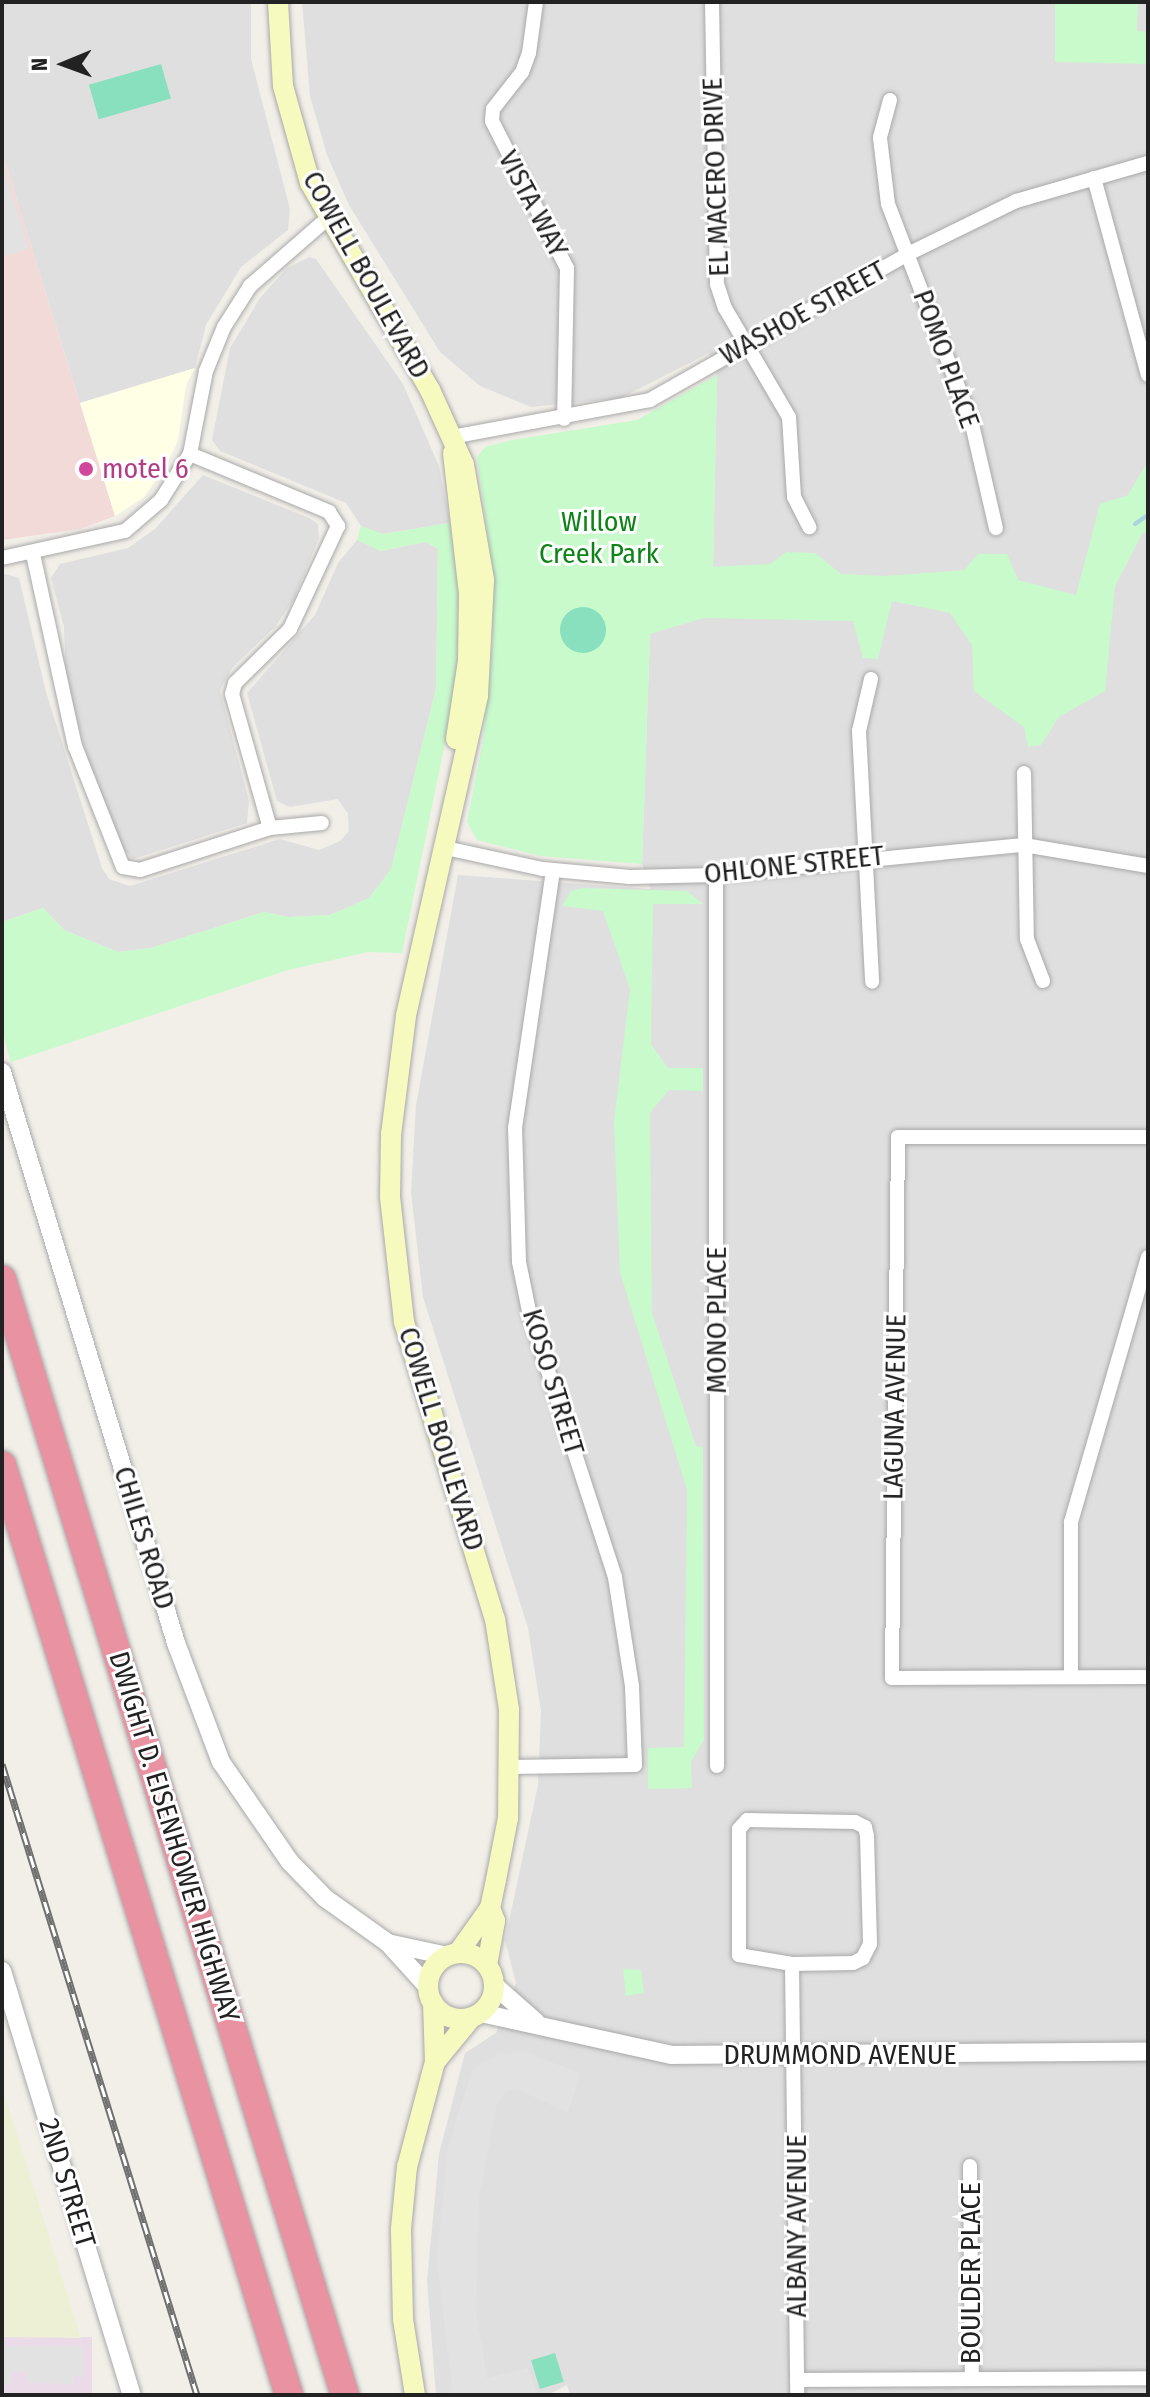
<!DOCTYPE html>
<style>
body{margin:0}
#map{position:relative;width:1150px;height:2397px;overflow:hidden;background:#f2efe9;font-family:"Fira Sans Condensed",sans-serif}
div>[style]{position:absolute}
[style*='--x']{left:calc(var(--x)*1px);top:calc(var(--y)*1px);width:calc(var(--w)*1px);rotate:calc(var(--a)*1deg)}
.residential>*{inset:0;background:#e0dfdf}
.commercial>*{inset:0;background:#f2dad9}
.industrial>*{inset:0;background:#ebdbe8;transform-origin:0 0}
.education>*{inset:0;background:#ffffe5}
.farmland>*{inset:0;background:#eef0d5}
.park>*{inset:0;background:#c8facc}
.pitch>*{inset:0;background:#88e0be;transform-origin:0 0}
.round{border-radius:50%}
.parking>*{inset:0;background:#e2e2e2}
.stream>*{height:4px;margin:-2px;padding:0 2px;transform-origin:2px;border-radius:2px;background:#aad3df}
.roads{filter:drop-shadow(0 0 2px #a9a9a9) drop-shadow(0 0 2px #a9a9a9)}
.minor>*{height:14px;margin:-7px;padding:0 7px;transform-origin:7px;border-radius:7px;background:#fff}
.tertiary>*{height:18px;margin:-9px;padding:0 9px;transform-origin:9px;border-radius:9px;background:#fff}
.secondary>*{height:20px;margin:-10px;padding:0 10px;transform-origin:10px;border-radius:10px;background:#f7fabf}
.secondary>.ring{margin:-10px;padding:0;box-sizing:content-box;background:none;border:20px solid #f7fabf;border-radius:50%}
.motorway>*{height:28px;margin:-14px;padding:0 14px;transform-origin:14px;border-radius:14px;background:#e892a2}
.rail>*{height:7px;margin-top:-3.5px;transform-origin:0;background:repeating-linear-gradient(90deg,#fff 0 12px,#707070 0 24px);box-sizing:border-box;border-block:2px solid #707070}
.dots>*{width:22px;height:22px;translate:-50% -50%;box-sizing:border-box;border:4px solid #fff;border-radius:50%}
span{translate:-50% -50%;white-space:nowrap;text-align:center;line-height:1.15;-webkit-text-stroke:6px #fff;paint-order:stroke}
.street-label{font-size:28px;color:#222}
.hotel-label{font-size:28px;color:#b23c85}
.left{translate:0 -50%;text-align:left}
.park-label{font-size:28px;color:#0c8416}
.frame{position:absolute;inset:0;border:4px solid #222;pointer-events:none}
.north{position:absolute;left:24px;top:24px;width:80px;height:80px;-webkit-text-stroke:6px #fff;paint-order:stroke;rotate:269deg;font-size:22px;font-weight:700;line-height:32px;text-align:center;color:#222}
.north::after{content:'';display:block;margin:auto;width:28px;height:36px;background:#222;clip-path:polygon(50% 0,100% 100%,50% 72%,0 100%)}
</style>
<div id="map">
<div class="residential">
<div style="clip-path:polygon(2px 2px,251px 2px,251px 59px,290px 209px,288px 230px,241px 267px,206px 325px,195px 368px,80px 403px,2px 152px)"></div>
<div style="clip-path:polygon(302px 2px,1148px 2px,1148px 2395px,570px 2395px,567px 2385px,548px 2395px,436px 2395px,427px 2281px,439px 2154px,465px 2053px,496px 2033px,516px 1983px,505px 1940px,538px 1785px,541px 1711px,528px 1628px,423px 1297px,411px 1192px,416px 1105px,458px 875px,651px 889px,642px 864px,650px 633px,713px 567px,717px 375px,709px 353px,621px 398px,531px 407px,480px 386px,440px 352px,349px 205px,327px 155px,310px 96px)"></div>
<div style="clip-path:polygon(309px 257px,316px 259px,403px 384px,439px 466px,450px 523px,382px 534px,361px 526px,346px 503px,220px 451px,212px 440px,230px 348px,260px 298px,287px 268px)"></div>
<div style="clip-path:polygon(203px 475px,309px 518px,318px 524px,319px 538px,294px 599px,275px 627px,232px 668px,220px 690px,249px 801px,247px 823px,133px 859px,121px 847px,93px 777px,66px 682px,64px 627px,51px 578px,60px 564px,128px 548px,155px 529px)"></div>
<div style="clip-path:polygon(357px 540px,381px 551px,426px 542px,438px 549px,436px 689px,391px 870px,369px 898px,330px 915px,288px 917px,264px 912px,151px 948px,118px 952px,64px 930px,43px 908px,2px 922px,2px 573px,19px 578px,46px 692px,102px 868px,109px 879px,130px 886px,280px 839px,319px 850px,340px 841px,349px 831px,348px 814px,338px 799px,290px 807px,277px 801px,247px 693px,315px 615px,338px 563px)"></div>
</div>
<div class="commercial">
<div style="clip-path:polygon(2px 152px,115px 516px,80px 529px,2px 540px)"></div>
</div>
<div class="industrial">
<div style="left:2px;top:2337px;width:90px;height:58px"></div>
</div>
<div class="education">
<div style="clip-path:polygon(195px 368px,186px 385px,178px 440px,167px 464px,144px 497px,115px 516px,80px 403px)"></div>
</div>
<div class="farmland">
<div style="clip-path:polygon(2px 2086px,81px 2338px,2px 2337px)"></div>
</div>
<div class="park">
<div style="clip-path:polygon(1055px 2px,1138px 2px,1137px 31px,1148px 32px,1148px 64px,1055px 62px)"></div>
<div style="clip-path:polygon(717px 375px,713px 567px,770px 564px,786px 552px,815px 553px,841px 574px,886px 576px,964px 570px,978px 554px,1007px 554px,1018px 580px,1076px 595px,1100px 504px,1128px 495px,1148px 461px,1148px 534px,1143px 532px,1115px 586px,1105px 691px,1059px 717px,1041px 745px,1028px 747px,1024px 727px,974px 691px,972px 645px,950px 613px,892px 601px,878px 659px,863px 658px,853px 621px,704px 618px,650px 634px,642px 864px,540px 856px,477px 840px,467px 822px,483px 741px,493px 639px,490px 551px,477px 457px,485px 447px,512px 440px,637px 420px)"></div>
<div style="clip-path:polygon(450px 523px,460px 606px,456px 689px,402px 953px,368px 952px,288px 970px,11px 1062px,2px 1030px,2px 922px,43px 908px,64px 930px,118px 952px,151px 948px,264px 912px,288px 917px,330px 915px,369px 898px,391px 869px,436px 689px,438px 549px,426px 542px,381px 551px,357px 540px,361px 526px,383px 534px)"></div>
<div style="clip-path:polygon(581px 888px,687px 891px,703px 904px,653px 904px,651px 1044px,668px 1068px,703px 1068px,703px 1091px,669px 1090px,650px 1113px,652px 1313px,696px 1446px,703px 1447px,704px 1740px,691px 1762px,692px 1788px,648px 1789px,648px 1748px,684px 1747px,687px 1490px,620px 1272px,614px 1121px,630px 989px,603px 911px,562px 906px,571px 891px)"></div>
<div style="clip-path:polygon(623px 1969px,641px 1970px,644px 1993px,626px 1996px)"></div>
</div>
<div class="pitch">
<div style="left:161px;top:64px;width:36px;height:75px;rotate:74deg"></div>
<div class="round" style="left:560px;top:607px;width:46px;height:46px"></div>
<div style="left:555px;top:2353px;width:30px;height:25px;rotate:73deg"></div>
</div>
<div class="parking">
<div style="clip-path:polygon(2px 162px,29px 249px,2px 257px)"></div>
<div style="clip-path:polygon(525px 2052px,580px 2073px,568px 2113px,517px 2089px,505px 2092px,497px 2104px,479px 2197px,476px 2311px,487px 2378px,528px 2368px,537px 2395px,453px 2395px,437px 2261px,448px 2147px,472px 2070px,499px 2053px)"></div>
<div style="clip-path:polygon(2px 2346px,83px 2346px,84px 2379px,75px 2374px,73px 2384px,27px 2383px,26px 2372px,12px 2372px,12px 2384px,2px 2384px)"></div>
</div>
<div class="stream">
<div style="--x:1135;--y:524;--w:16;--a:-35"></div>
</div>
<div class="roads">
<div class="minor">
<div style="--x:536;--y:2;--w:51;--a:97.8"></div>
<div style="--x:529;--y:53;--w:20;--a:110"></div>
<div style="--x:522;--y:72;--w:47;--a:128.1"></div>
<div style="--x:493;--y:109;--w:12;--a:95"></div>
<div style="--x:492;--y:121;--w:165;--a:63"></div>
<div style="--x:567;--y:268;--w:151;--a:91.1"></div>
<div style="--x:712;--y:2;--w:282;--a:89"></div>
<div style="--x:717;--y:284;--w:25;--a:72"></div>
<div style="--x:725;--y:308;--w:126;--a:59.6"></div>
<div style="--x:789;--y:417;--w:80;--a:86.4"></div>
<div style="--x:794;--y:497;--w:34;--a:63"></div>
<div style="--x:890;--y:100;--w:39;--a:105"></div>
<div style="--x:880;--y:138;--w:66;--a:83.1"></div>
<div style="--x:888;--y:204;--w:231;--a:69"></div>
<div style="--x:971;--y:420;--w:111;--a:77"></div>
<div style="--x:1094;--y:178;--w:204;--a:74.7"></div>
<div style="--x:451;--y:437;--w:202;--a:-10.5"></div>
<div style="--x:650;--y:400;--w:294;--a:-29.5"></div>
<div style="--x:906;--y:255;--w:123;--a:-26.1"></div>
<div style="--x:1016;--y:201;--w:137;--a:-16.1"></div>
<div style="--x:190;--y:454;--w:151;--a:22.6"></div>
<div style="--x:329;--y:512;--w:17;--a:57"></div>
<div style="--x:338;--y:526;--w:114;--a:115"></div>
<div style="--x:290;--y:629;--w:77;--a:135.5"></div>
<div style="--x:235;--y:683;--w:11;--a:105"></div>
<div style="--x:232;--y:694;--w:139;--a:74.2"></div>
<div style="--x:33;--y:554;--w:197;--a:77.7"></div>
<div style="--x:75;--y:746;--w:130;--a:68.4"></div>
<div style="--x:123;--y:867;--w:17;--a:10"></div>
<div style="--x:140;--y:870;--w:137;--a:-17.9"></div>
<div style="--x:270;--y:828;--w:52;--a:-5.5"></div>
<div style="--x:2;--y:558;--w:126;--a:-12.4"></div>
<div style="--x:125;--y:531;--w:48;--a:-40.7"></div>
<div style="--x:161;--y:500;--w:54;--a:-57.8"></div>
<div style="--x:190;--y:454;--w:85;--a:-79.1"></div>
<div style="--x:206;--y:371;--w:48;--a:-67.8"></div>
<div style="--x:224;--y:327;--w:49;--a:-57.6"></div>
<div style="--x:250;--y:286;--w:105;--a:-41.1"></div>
<div style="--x:871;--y:679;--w:53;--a:103"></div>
<div style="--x:859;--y:731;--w:251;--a:87"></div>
<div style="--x:1024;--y:773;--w:166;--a:89"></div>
<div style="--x:1027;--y:939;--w:45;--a:69.1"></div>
<div style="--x:441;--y:847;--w:104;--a:12.2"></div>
<div style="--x:543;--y:869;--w:87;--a:5.3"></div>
<div style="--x:630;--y:877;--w:86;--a:-1.3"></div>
<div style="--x:716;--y:875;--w:309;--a:-5.6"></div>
<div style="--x:1024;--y:845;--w:126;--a:9.6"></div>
<div style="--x:716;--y:875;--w:891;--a:89.94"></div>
<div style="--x:1148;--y:1137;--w:250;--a:180"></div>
<div style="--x:898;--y:1137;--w:541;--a:90.64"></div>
<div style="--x:892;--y:1678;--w:256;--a:-0.2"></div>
<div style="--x:1071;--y:1676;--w:154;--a:-90"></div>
<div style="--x:1071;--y:1522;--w:276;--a:-73.8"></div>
<div style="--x:510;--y:1767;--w:125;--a:-0.9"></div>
<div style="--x:635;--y:1765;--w:79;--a:-92.2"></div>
<div style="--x:632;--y:1686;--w:110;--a:-98.9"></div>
<div style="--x:615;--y:1577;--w:274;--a:-108"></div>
<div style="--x:530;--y:1316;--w:55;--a:-101.5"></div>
<div style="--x:519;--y:1262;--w:134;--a:-91.7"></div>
<div style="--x:515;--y:1128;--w:260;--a:-81.6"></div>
<div style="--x:792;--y:1964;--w:54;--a:-170.4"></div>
<div style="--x:739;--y:1955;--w:126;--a:-90"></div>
<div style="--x:739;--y:1829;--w:12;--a:-48"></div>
<div style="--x:747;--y:1820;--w:108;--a:1.1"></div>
<div style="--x:855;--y:1822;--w:11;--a:27"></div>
<div style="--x:865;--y:1827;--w:9;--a:77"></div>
<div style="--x:867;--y:1836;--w:108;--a:88.4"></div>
<div style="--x:870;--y:1944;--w:16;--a:117"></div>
<div style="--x:863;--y:1958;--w:11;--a:153"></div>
<div style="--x:853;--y:1963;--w:61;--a:179.1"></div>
<div style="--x:792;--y:1964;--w:431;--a:89.3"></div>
<div style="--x:970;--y:2166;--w:213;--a:89.5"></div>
<div style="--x:797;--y:2380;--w:351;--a:-0.3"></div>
</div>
<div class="tertiary">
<div style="--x:2;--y:1072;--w:597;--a:73.05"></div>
<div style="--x:176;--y:1643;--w:127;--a:69.3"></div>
<div style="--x:221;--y:1762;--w:121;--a:55.4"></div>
<div style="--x:290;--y:1862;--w:50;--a:45.8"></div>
<div style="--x:325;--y:1898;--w:77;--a:35.5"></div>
<div style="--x:388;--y:1943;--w:61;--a:47.7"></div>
<div style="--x:392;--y:1944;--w:57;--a:12.1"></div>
<div style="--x:2;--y:1971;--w:443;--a:73"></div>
<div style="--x:494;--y:1985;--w:56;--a:41.4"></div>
<div style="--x:481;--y:2013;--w:196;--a:12.4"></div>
<div style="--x:672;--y:2055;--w:476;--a:-0.4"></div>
</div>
<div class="secondary">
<div style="--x:278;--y:2;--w:84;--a:86.6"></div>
<div style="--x:283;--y:86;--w:101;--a:74.4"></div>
<div style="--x:310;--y:183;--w:239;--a:59.9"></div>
<div style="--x:430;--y:390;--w:82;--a:65.6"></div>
<div style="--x:464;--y:465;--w:117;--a:80.1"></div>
<div style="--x:484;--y:580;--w:116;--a:93"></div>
<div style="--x:478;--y:696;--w:328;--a:102.7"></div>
<div style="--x:406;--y:1016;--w:119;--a:97.2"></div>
<div style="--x:391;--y:1134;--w:63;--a:90.9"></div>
<div style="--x:390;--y:1197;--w:126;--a:83.6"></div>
<div style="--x:404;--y:1322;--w:311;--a:73"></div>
<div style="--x:495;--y:1619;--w:91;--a:81.2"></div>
<div style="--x:509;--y:1709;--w:109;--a:90.5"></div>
<div style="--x:508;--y:1818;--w:63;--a:101"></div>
<div style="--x:496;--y:1880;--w:29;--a:102"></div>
<div style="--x:490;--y:1908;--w:55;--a:125.4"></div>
<div style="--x:453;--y:453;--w:141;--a:83.5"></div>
<div style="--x:469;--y:593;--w:68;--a:90.8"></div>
<div style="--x:468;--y:661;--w:79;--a:98.7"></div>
<div class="ring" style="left:428px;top:1953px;width:46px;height:46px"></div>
<div style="--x:487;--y:1965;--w:45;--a:-79.7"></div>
<div style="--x:495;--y:1921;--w:14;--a:-111"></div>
<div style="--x:435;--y:2062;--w:57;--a:-50.7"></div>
<div style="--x:415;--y:2395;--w:77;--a:-99"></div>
<div style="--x:403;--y:2319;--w:90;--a:-91.3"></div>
<div style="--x:401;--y:2229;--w:62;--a:-84.5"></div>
<div style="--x:407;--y:2167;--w:109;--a:-75.1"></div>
<div style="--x:435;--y:2062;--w:59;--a:-91.9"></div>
</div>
<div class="motorway">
<div style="--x:2;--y:1279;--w:1168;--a:72.92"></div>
<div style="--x:2;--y:1465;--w:973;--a:72.85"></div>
</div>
</div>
<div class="rail">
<div style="--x:2;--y:1764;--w:660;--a:72.83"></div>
</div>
<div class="dots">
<div style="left:86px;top:469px;background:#d1479c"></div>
</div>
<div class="street-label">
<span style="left:716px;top:177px;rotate:-92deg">EL MACERO DRIVE</span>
<span style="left:533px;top:204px;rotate:62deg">VISTA WAY</span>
<span style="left:366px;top:275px;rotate:61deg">COWELL BOULEVARD</span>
<span style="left:803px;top:313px;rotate:-29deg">WASHOE STREET</span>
<span style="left:946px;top:359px;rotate:70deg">POMO PLACE</span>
<span style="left:794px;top:865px;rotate:-6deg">OHLONE STREET</span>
<span style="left:717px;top:1320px;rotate:-90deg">MONO PLACE</span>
<span style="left:553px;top:1382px;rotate:73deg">KOSO STREET</span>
<span style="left:895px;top:1407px;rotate:-89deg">LAGUNA AVENUE</span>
<span style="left:441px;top:1439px;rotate:73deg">COWELL BOULEVARD</span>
<span style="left:144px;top:1538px;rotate:73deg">CHILES ROAD</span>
<span style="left:174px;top:1837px;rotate:73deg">DWIGHT D. EISENHOWER HIGHWAY</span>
<span style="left:840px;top:2055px">DRUMMOND AVENUE</span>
<span style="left:67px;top:2183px;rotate:73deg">2ND STREET</span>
<span style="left:797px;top:2226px;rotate:-90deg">ALBANY AVENUE</span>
<span style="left:971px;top:2273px;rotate:-90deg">BOULDER PLACE</span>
</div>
<div class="hotel-label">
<span class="left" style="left:102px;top:469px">motel 6</span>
</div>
<div class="park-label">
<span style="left:599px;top:538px">Willow<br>Creek Park</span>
</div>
<div class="frame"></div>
<div class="north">N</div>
</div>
